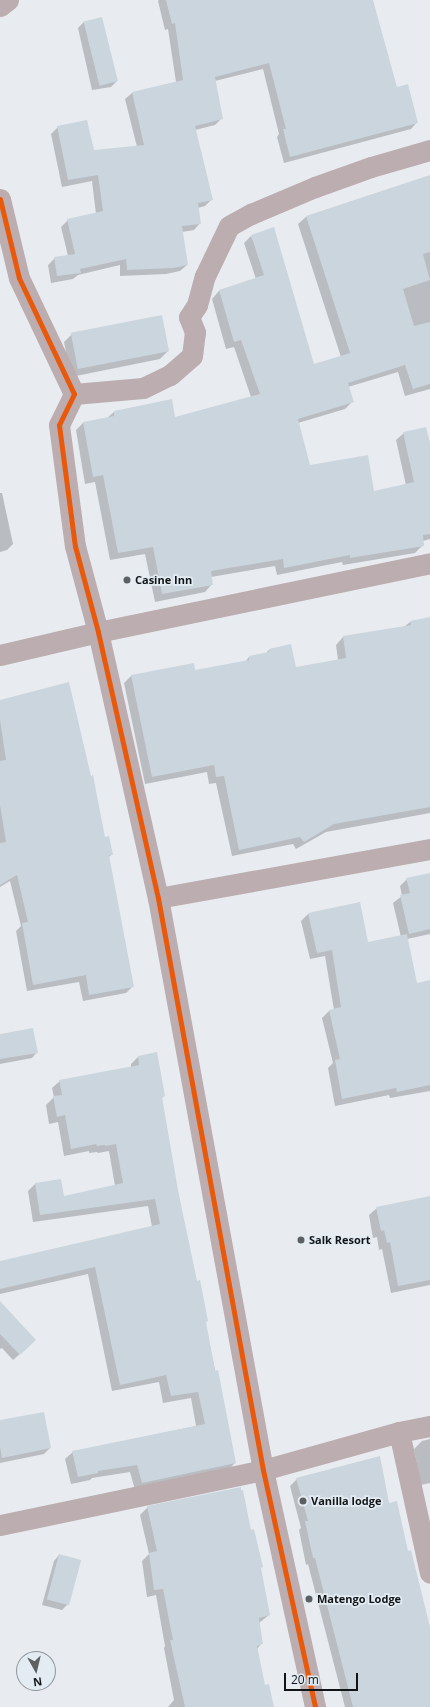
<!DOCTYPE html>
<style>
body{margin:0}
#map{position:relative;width:430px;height:1707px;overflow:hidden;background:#e8ecf0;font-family:"Open Sans",sans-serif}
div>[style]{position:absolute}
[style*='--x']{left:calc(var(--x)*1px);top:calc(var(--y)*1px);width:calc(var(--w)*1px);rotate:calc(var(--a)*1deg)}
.shadow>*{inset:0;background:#0003}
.building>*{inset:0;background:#cbd5de;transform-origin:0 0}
.street>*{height:21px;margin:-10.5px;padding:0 10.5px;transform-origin:10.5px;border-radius:10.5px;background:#bbadb0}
.cycleway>*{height:5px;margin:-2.5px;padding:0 2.5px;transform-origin:2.5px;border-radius:2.5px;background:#e8590c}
.dots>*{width:11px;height:11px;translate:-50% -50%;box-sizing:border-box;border:2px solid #e4ecf3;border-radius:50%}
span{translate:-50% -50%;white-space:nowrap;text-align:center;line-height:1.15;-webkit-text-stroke:3.5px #e4ecf3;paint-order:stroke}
.poi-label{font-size:11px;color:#121517;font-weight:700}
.left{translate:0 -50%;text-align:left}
.north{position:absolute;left:16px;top:1651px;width:40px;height:40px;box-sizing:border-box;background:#e4ecf3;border:1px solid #90969b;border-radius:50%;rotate:172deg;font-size:11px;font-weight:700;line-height:16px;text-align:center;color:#121517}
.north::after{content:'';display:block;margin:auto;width:14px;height:18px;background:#5d6063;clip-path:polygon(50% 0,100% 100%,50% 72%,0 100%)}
.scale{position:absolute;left:284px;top:1673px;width:74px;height:18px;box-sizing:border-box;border:2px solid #121517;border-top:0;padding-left:5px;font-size:12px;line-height:14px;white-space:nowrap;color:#121517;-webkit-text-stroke:3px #e4ecf3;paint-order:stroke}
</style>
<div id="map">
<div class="shadow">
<div style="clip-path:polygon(159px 0,372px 0,396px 88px,417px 122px,411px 129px,284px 163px,277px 137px,279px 134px,263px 69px,215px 81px,222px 118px,215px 125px,195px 130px,212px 199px,205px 206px,198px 208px,200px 223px,194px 230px,182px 232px,187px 265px,180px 271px,166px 274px,120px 276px,120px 265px,78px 275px,73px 279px,51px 283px,48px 265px,55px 258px,68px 256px,61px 227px,68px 220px,96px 214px,92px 181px,62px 187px,51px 134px,58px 127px,93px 151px,137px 147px,125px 99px,132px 93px,176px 82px,168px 29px,165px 30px,158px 1px)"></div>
<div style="clip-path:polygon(84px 22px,117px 81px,111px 87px,92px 90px,78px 28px)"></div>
<div style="clip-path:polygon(430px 176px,430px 389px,405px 396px,398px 372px,348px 387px,353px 401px,345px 409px,298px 423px,309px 466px,373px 492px,406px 485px,396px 440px,404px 433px,430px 448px,430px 539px,423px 541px,423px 545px,415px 553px,343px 565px,342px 562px,277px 575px,275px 566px,211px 577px,212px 584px,205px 592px,155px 602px,145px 554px,110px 560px,95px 482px,85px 484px,76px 430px,83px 423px,107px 418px,114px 412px,174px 418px,251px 397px,234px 347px,226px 349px,212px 299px,219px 291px,256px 279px,244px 243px,251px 236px,313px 365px,341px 357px,298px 224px,306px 217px)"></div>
<div style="clip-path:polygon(72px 334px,168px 351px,160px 359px,71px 377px,64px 342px)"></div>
<div style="clip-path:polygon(0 493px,2px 493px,13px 544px,7px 550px,0 552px)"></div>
<div style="clip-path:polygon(430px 618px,430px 813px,326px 832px,296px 849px,293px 844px,232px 856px,216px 783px,209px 784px,207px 772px,145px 784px,124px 683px,131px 676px,193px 665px,194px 671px,245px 662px,249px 657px,265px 654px,269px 650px,295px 668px,338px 660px,336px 645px,343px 637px,404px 627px,410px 622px)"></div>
<div style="clip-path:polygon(0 701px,104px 838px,112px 854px,108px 858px,133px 986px,126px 993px,83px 1001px,79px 982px,27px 991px,16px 931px,21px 926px,10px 881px,0 887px)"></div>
<div style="clip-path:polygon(430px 874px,430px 934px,407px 939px,417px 985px,430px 981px,430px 1091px,390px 1098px,389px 1095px,335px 1106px,328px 1068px,333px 1063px,322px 1018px,329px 1011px,334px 1010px,325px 956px,310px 959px,301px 921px,308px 914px,368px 943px,401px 937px,393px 903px,402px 896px,400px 886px,407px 879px)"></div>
<div style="clip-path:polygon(0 1035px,37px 1052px,32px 1058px,0 1064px)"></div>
<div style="clip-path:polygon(138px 1057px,164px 1096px,161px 1099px,177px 1190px,196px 1282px,207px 1321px,205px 1323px,235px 1463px,227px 1471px,135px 1490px,130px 1472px,92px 1478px,90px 1480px,71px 1484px,65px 1459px,73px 1452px,196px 1426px,191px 1398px,163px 1403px,159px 1382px,112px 1391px,88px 1274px,0 1294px,0 1262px,152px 1227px,148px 1206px,33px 1222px,28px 1191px,35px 1184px,63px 1197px,115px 1186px,109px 1151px,98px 1153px,97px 1152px,89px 1153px,89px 1151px,64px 1156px,58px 1122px,49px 1124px,46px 1105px,54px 1097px,52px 1088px,60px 1081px,131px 1067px,131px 1064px)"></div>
<div style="clip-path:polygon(430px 1197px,430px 1285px,391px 1293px,382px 1249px,379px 1250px,377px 1237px,373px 1238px,369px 1215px,377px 1208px)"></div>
<div style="clip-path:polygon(0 1308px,29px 1346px,13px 1360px,2px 1348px,0 1349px)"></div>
<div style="clip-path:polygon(0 1421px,50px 1448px,44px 1454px,0 1463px)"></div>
<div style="clip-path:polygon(430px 1439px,430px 1483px,421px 1485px,414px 1449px,422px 1441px)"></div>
<div style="clip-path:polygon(297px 1479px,388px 1504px,407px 1552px,430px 1631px,430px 1707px,345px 1707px,308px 1564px,306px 1565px,299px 1530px,301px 1528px,290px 1486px)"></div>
<div style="clip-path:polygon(148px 1507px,250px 1531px,260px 1568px,269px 1615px,259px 1623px,262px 1643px,257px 1649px,264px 1686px,273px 1707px,168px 1707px,174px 1700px,164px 1648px,165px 1646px,156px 1595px,147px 1597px,142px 1561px,149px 1554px,140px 1515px)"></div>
<div style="clip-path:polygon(59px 1555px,80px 1561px,68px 1604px,62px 1610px,42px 1605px,54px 1561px)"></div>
</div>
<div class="building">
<div style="clip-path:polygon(166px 0,373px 0,397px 87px,408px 84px,418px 123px,290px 157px,283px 129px,286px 129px,269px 63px,215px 77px,223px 119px,195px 126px,213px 200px,198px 203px,201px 224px,182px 226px,188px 265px,173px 268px,127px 270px,126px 259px,80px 269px,81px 273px,57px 276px,54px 257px,75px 254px,67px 219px,103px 211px,98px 175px,68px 180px,57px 126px,87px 120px,94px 150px,144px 145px,132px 92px,183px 80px,175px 23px,172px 24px)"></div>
<div style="left:102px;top:17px;width:66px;height:19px;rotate:76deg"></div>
<div style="clip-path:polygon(430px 175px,430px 252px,423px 254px,430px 280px,403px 289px,414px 326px,430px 322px,430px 384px,413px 389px,405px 365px,348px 383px,354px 402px,298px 419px,310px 465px,368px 455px,374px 491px,414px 482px,403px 432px,426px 427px,430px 443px,430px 534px,423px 535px,424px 546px,350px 558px,350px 555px,284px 568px,283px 559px,211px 571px,213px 585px,162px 594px,153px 547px,118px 553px,103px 475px,93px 477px,83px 422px,114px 416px,114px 411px,172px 399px,175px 417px,260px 394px,241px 340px,234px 342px,219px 290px,264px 275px,251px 235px,274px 227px,314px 364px,350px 353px,306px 216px)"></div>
<div style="left:162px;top:315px;width:37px;height:93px;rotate:79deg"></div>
<div style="clip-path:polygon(430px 617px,430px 807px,334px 824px,304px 842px,300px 837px,239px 850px,224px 776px,216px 777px,214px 765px,152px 777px,131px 675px,194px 663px,195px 670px,249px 660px,249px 656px,269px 652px,269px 649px,291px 644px,296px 667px,346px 658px,343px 636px,411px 625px,410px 621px)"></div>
<div style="clip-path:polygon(69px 682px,91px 776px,93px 775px,105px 837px,109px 836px,113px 855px,109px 855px,134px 987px,89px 995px,86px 975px,33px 985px,22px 923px,28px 922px,17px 875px,0 885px,0 843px,6px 842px,0 805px,0 761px,6px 760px,0 720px,0 700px)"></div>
<div style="clip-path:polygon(430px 873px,430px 929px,409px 934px,400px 895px,410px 893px,406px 878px)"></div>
<div style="clip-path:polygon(360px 902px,368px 942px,407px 934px,417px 983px,430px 980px,430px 1085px,397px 1092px,396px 1088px,342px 1099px,335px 1060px,340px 1059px,329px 1010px,341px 1007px,332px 950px,317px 953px,308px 913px)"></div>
<div style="clip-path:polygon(33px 1028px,38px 1053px,0 1059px,0 1034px)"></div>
<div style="clip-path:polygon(157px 1052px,165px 1096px,162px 1097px,178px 1190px,197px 1281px,200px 1280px,208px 1321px,206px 1322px,215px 1371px,218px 1370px,236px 1463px,142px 1483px,137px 1465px,98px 1471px,98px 1473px,78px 1477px,72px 1451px,205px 1424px,198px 1392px,171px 1396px,166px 1375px,120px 1385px,95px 1267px,0 1289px,0 1261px,160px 1224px,155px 1199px,40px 1215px,35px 1183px,61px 1179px,64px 1196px,123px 1183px,116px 1144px,105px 1146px,105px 1145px,97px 1146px,96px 1144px,71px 1149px,65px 1115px,57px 1117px,53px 1096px,62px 1095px,59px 1080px,139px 1065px,138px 1056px)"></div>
<div style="clip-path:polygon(430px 1196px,430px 1280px,398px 1286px,390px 1242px,387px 1243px,384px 1230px,381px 1231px,376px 1207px)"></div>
<div style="clip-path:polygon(0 1301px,36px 1340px,20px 1355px,0 1334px)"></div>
<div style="clip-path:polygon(44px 1412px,51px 1448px,2px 1458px,0 1447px,0 1420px)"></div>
<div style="clip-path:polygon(380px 1456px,389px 1503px,397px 1501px,408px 1551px,411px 1550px,430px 1627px,430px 1707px,353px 1707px,315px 1558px,313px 1558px,305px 1521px,308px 1521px,296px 1478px)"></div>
<div style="clip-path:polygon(241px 1487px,241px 1490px,243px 1490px,251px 1530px,254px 1529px,263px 1567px,261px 1568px,270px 1615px,259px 1618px,263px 1644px,257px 1646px,265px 1685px,269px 1684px,274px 1707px,185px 1707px,170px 1640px,173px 1640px,163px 1589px,154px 1590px,149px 1553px,157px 1551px,147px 1506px)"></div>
<div style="left:59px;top:1554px;width:23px;height:47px;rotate:15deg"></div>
</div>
<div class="street">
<div style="--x:0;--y:6;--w:10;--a:-37"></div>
<div style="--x:0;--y:199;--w:81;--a:76.5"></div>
<div style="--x:19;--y:278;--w:128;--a:64.6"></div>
<div style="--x:74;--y:394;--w:34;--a:116"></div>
<div style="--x:59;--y:425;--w:122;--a:82.5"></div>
<div style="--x:75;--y:546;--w:89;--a:75"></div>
<div style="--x:98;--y:632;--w:273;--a:77.3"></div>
<div style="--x:158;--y:898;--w:582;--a:79.6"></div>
<div style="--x:263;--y:1470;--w:243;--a:77.6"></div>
<div style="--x:74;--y:394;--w:69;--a:-5"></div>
<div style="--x:143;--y:388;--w:30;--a:-26"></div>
<div style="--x:170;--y:375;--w:29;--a:-41"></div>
<div style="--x:192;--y:356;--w:24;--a:-83"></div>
<div style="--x:195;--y:332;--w:16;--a:-112"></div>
<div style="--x:189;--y:317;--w:14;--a:-56"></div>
<div style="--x:197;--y:305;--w:30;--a:-75"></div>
<div style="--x:205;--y:276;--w:55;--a:-64.4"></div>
<div style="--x:229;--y:226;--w:25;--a:-29"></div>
<div style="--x:251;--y:214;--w:69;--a:-22.9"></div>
<div style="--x:315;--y:187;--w:59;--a:-19.7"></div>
<div style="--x:371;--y:167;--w:61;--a:-16.1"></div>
<div style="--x:0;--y:655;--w:101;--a:-13.2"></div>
<div style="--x:98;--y:632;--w:339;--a:-11.7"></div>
<div style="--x:158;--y:898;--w:276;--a:-10.2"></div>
<div style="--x:399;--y:1432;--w:144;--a:77.6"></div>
<div style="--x:0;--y:1525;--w:269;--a:-11.8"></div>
<div style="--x:263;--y:1470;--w:141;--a:-15.6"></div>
<div style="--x:399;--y:1432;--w:32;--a:-11"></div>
</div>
<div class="cycleway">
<div style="--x:0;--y:199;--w:81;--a:76.5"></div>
<div style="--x:19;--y:278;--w:128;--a:64.6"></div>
<div style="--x:74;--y:394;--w:34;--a:116"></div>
<div style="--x:59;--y:425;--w:122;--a:82.5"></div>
<div style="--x:75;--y:546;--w:89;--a:75"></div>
<div style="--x:98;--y:632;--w:273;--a:77.3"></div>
<div style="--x:158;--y:898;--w:582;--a:79.6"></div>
<div style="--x:263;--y:1470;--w:243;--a:77.6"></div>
</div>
<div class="dots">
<div style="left:127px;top:580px;background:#5d6063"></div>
<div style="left:301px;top:1240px;background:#5d6063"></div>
<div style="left:303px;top:1501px;background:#5d6063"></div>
<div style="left:309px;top:1599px;background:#5d6063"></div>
</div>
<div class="poi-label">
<span class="left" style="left:135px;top:580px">Casine Inn</span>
<span class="left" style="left:309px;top:1240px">Salk Resort</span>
<span class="left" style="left:311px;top:1501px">Vanilla lodge</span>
<span class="left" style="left:317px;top:1599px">Matengo Lodge</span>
</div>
<div class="north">N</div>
<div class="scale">20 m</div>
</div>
